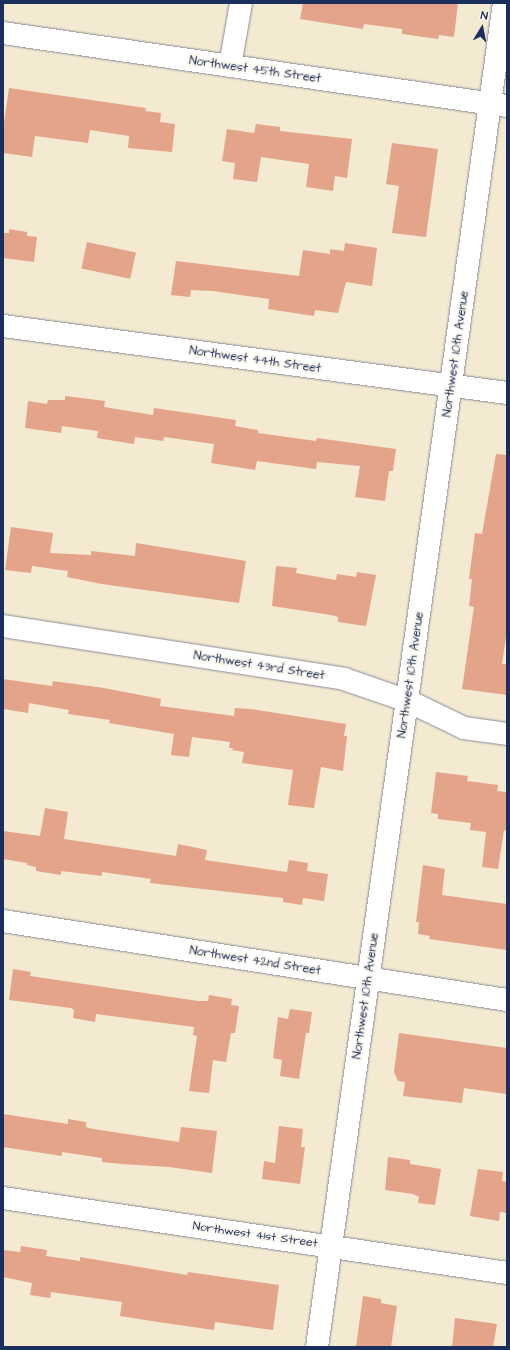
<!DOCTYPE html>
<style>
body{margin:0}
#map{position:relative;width:510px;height:1350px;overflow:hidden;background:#f4e9d1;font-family:"Architects Daughter",sans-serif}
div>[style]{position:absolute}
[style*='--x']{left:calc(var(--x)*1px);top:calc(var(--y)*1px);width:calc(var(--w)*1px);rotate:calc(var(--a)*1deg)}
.building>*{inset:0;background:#e3a48a;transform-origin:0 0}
.roads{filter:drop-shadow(0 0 1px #888c98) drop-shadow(0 0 1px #888c98)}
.minor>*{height:22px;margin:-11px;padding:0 11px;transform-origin:11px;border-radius:11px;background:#fff}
span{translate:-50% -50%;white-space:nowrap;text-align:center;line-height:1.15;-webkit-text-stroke:4px #fbf7ec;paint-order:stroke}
.street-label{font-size:12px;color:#1b2f5e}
.frame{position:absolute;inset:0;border:4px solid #1b2f5e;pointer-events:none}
.north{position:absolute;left:462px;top:8px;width:40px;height:40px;-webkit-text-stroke:3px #fbf7ec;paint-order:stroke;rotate:10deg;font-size:11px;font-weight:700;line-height:16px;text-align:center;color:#1b2f5e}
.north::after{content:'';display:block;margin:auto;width:14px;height:18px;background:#1b2f5e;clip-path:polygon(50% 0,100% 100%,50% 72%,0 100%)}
</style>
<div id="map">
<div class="building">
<div style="clip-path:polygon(303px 3px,458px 3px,454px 37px,439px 35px,438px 39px,402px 34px,402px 29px,364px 24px,363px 29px,300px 19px)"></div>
<div style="clip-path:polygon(9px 88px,146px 108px,145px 111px,161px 113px,160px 122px,175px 124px,172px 152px,128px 148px,129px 136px,90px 130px,88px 143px,35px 136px,32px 157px,3px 153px,3px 130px)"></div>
<div style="clip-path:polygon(256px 124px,280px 127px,280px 131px,352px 139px,347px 178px,335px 176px,333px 191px,306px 187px,309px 164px,261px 157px,257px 182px,233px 179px,235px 163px,222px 161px,227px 129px,254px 133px)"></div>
<div style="clip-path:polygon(392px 143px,438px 149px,426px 237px,392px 233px,399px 186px,386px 184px)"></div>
<div style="clip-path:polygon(9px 229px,27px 232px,27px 236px,37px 237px,34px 262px,3px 258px,3px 233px,9px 233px)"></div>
<div style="left:87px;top:242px;width:50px;height:27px;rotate:12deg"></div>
<div style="clip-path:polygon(345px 243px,377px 248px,372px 286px,346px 282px,338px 313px,315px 310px,314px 316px,268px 309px,269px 299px,213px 291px,191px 290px,190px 297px,171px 295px,176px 261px,299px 276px,303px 250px,330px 254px,330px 249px,344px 251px)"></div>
<div style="clip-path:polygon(65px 396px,105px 401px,104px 407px,153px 415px,154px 408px,236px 420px,235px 426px,258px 430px,258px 433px,316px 441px,317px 438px,396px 449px,393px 471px,389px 471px,385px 501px,355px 497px,360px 466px,317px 462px,316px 469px,257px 461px,255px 470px,211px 463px,214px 444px,164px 437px,163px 441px,135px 437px,134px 444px,97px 438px,98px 431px,62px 426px,61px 433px,25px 428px,28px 401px,47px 404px,48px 400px,65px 400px)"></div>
<div style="clip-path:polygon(496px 454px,507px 455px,507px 630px,502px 664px,507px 664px,507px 695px,462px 689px,474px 607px,469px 606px,472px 579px,469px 579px,475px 533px,482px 534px)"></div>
<div style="clip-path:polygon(11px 527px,53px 533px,50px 553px,91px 555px,91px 551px,135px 556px,136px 543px,246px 561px,239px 603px,102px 584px,67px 577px,68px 571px,32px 566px,31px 573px,5px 570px)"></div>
<div style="clip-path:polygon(276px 566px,297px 568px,296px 573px,336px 580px,337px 574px,356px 577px,357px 572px,376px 575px,366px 626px,338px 622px,338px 617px,331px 615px,272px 606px)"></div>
<div style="clip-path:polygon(3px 679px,52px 686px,53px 681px,104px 688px,161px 699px,160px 706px,234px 716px,235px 708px,251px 709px,346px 724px,344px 736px,347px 736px,343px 771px,321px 767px,314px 808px,288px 805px,293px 770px,242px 763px,244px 752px,232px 750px,233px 748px,229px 748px,230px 742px,192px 737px,189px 757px,171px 755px,174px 734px,109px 723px,110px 720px,68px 714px,69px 710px,29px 703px,28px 713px,3px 709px)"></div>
<div style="clip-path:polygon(436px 772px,468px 776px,467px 781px,498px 785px,497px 791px,507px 792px,507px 831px,504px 830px,498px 869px,482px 867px,486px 832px,470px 830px,471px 823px,438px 819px,438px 814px,431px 813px)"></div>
<div style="clip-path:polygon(45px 808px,68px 812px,64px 839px,176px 856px,178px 844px,207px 850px,205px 860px,287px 872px,289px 860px,308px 863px,307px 871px,328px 874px,324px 901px,303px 898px,302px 905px,283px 902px,283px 898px,150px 883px,151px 879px,102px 872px,102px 876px,61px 871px,61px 875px,36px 871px,36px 867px,27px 865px,27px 863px,3px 859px,3px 831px,40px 836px)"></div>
<div style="clip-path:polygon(423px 865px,445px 869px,442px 895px,507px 904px,507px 950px,429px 939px,430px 936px,418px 934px,419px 922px,416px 922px)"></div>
<div style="clip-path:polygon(13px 969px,31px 972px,30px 976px,198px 1001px,208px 1001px,209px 995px,232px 999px,231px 1005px,239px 1006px,235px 1033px,231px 1033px,226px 1062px,213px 1060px,209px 1093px,189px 1091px,197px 1036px,193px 1035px,194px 1027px,96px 1014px,95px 1022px,73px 1018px,74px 1010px,71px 1008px,9px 1000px)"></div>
<div style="clip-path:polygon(290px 1009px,312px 1012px,309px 1033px,306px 1033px,299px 1079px,280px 1076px,282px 1060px,273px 1058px,278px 1017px,288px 1019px)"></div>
<div style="clip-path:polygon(399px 1033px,507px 1048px,507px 1094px,464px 1088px,462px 1103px,403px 1096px,405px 1082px,398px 1081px,394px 1072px)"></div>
<div style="clip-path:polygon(3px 1114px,68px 1124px,68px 1119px,86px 1122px,86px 1127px,93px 1129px,179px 1142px,181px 1127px,217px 1131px,212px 1173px,169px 1167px,122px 1164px,102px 1162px,102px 1158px,62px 1152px,62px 1156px,3px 1147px)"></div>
<div style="clip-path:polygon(279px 1126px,303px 1129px,301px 1147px,305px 1147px,300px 1184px,262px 1179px,264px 1161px,275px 1163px)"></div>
<div style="clip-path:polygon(388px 1157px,410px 1160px,410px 1164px,441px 1169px,435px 1205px,418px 1203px,419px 1197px,413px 1194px,385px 1190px)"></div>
<div style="clip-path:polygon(478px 1169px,503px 1172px,502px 1181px,507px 1182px,507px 1213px,500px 1212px,499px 1221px,470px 1216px)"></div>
<div style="clip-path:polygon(21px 1246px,47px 1250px,46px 1256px,80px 1261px,80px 1257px,187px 1275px,188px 1272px,279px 1285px,273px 1330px,215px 1322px,214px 1330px,158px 1322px,120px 1316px,122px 1302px,51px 1292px,50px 1298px,30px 1295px,32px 1283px,3px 1277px,3px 1250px,20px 1252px)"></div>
<div style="clip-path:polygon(363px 1296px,381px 1299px,381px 1303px,397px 1306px,391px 1347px,356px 1347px)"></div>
<div style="clip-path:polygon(455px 1318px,497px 1324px,493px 1347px,452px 1347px)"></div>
</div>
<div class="roads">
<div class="minor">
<div style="--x:3;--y:33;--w:509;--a:8.24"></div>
<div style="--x:230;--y:66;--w:64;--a:-80.1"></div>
<div style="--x:3;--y:326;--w:508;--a:7.57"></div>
<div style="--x:3;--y:626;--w:345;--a:8.8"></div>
<div style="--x:344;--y:679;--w:68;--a:19"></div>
<div style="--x:408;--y:701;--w:62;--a:25.7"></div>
<div style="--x:464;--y:728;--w:43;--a:7.9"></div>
<div style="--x:3;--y:921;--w:510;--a:8.91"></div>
<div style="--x:3;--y:1198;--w:510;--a:8.46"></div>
<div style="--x:317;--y:1347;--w:1357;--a:-82.08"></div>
</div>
</div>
<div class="street-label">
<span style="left:255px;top:70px;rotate:8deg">Northwest 45th Street</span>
<span style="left:456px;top:354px;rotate:-82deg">Northwest 10th Avenue</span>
<span style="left:255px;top:360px;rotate:8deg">Northwest 44th Street</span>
<span style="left:259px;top:666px;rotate:9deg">Northwest 43rd Street</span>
<span style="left:411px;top:675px;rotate:-82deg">Northwest 10th Avenue</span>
<span style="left:255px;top:961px;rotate:9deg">Northwest 42nd Street</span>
<span style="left:366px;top:996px;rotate:-82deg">Northwest 10th Avenue</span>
<span style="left:255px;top:1235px;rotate:8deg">Northwest 41st Street</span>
</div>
<div class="frame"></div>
<div class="north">N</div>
</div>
